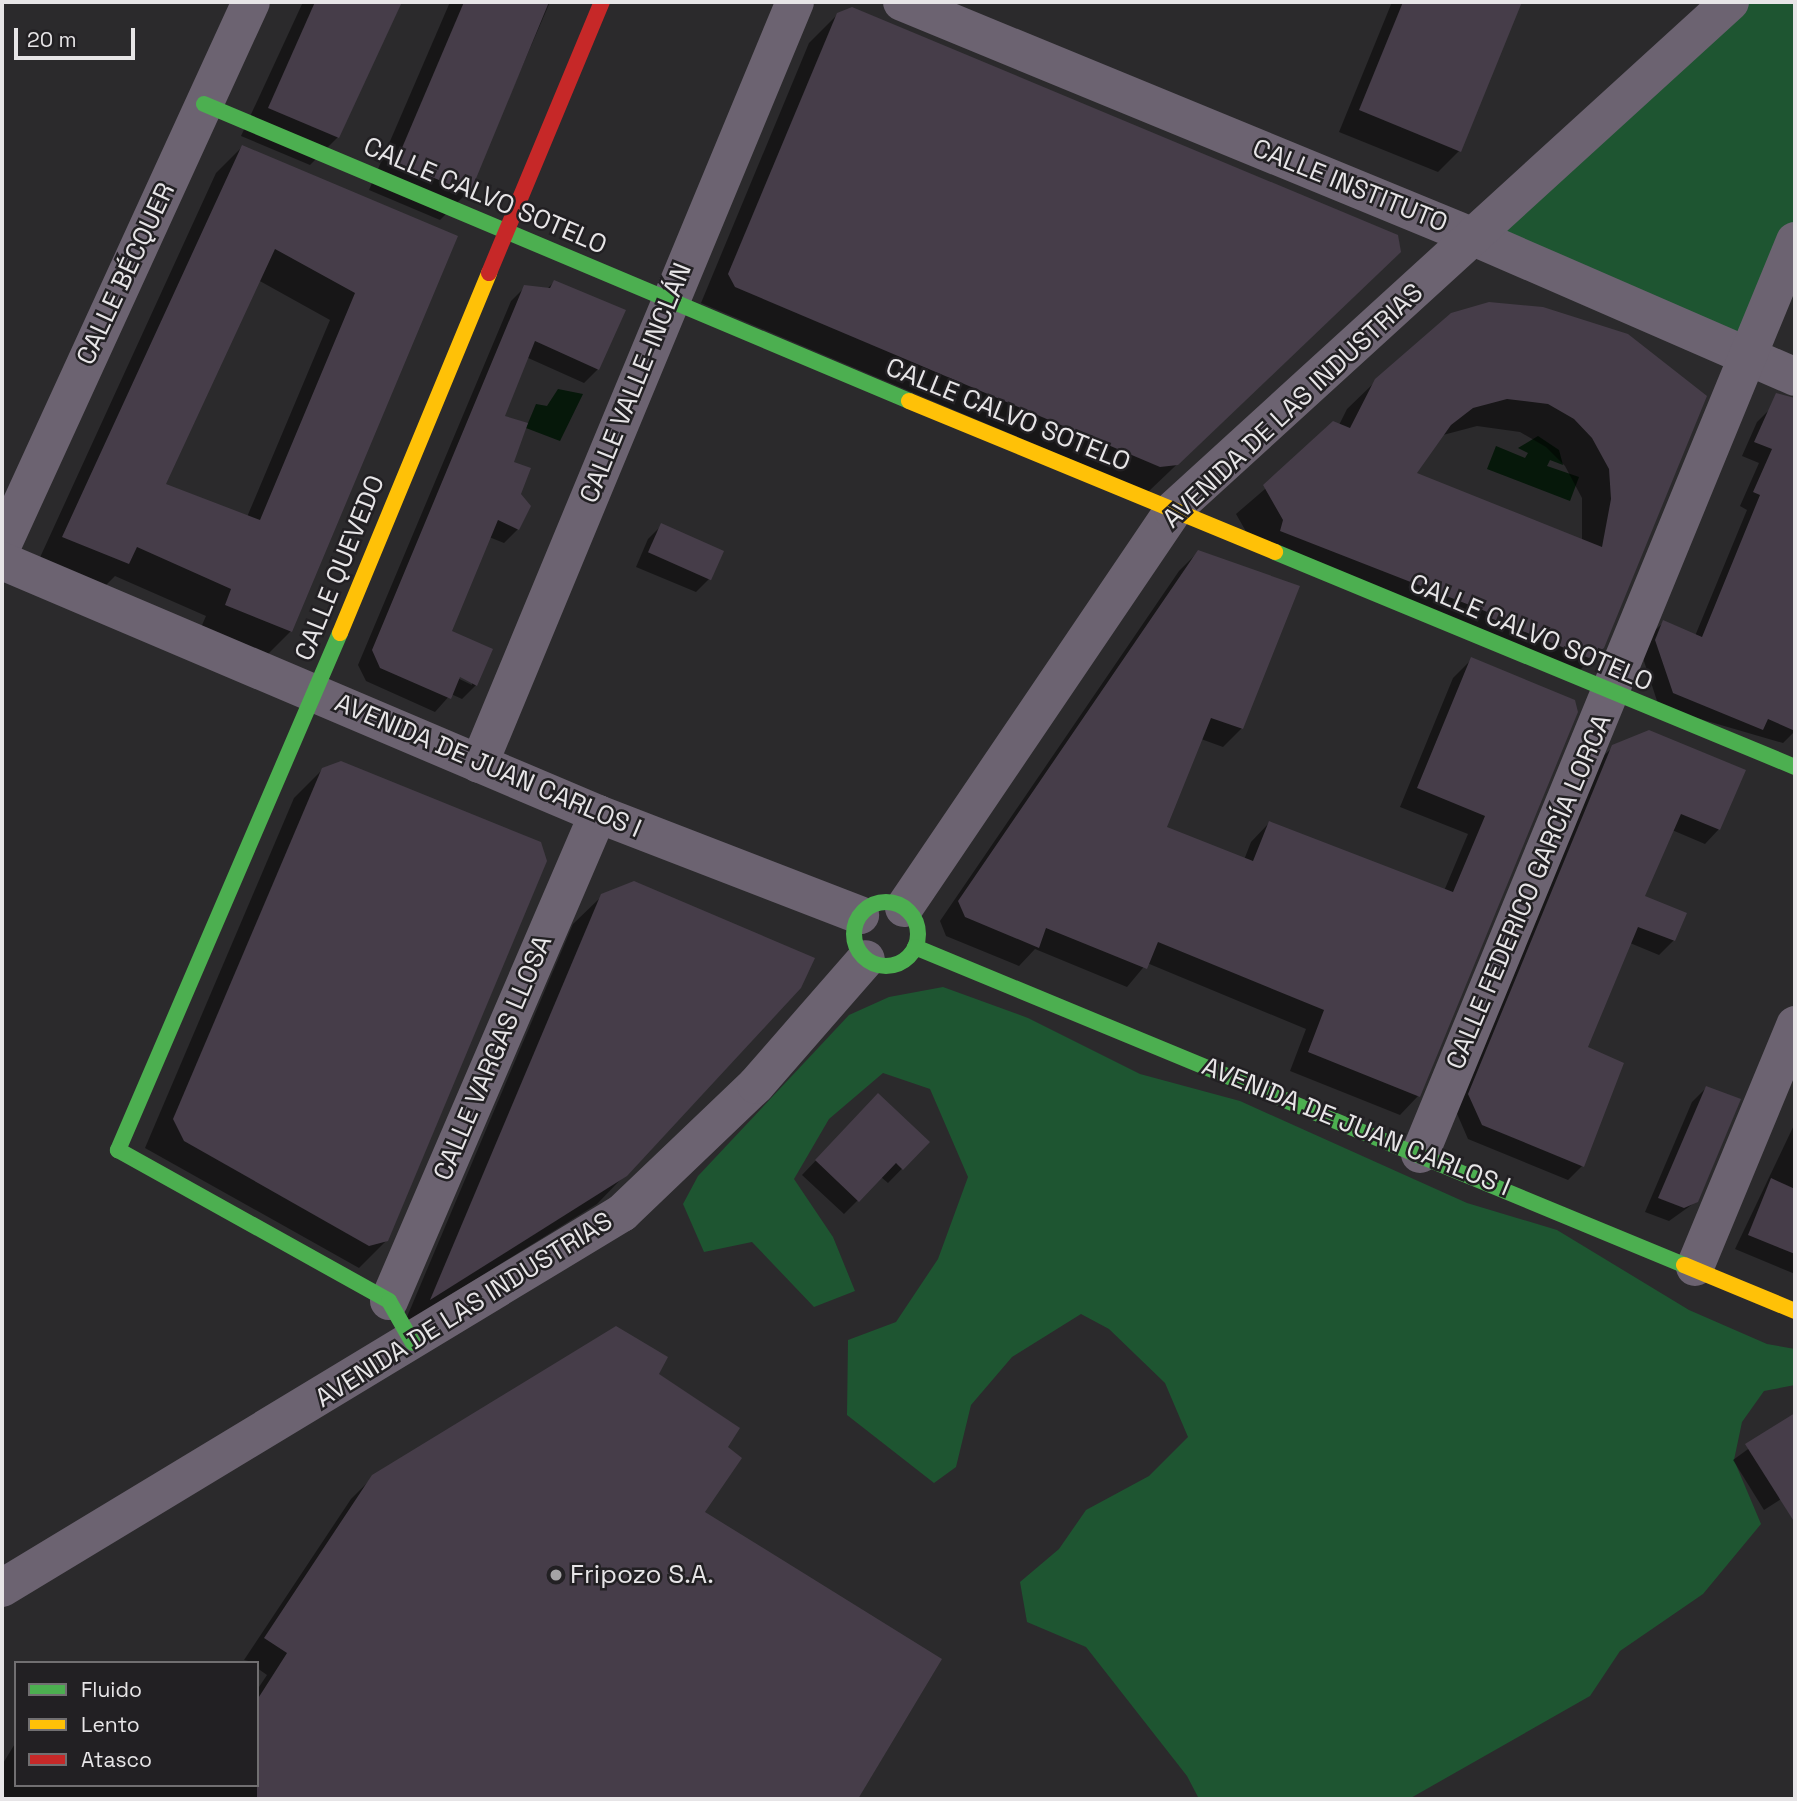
<!DOCTYPE html>
<meta charset="utf-8">
<style>
body{margin:0}
#map{position:relative;width:1797px;height:1801px;overflow:hidden;background:#2b2a2c;font-family:"Space Grotesk",sans-serif}
div>[style]{position:absolute}
[style*='--x']{left:calc(var(--x)*1px);top:calc(var(--y)*1px);width:calc(var(--w)*1px);rotate:calc(var(--a)*1deg)}
.green>*{inset:0;background:#1e5531}
.water>*{inset:0;background:#06180a}
.shadow>*{inset:0;background:#0007}
.building>*{inset:0;background:#463d49;transform-origin:0 0}
.street>*{height:38px;margin:-19px;padding:0 19px;transform-origin:19px;border-radius:19px;background:#6c6371}
.fast>*{height:16px;margin:-8px;padding:0 8px;transform-origin:8px;border-radius:8px;background:#4caf50}
.fast>.ring{margin:-8px;padding:0;box-sizing:content-box;background:none;border:16px solid #4caf50;border-radius:50%}
.slow>*{height:16px;margin:-8px;padding:0 8px;transform-origin:8px;border-radius:8px;background:#ffc107}
.jam>*{height:16px;margin:-8px;padding:0 8px;transform-origin:8px;border-radius:8px;background:#c62828}
.dots>*{width:19px;height:19px;translate:-50% -50%;box-sizing:border-box;border:4px solid #222023;border-radius:50%}
span{translate:-50% -50%;white-space:nowrap;text-align:center;line-height:1.15;-webkit-text-stroke:5px #222023;paint-order:stroke}
.street-label{font-size:26px;color:#e7e5e7}
.poi-label{font-size:26px;color:#e7e5e7}
.left{translate:0 -50%;text-align:left}
.frame{position:absolute;inset:0;border:4px solid #e7e5e7;pointer-events:none}
.legend{position:absolute;left:14px;top:1661px;width:245px;height:126px;box-sizing:border-box;background:#222023;border:2px solid #716f71;margin:0;padding:9px 12px;list-style:none;font-size:21px;color:#e7e5e7}
.legend li{display:flex;align-items:center;gap:14px;height:35px}
.legend b{width:35px;border:2px solid #716f71}
.scale{position:absolute;left:14px;top:28px;width:121px;height:32px;box-sizing:border-box;border:4px solid #e7e5e7;border-top:0;padding-left:9px;font-size:21px;line-height:24px;white-space:nowrap;color:#e7e5e7;-webkit-text-stroke:5px #222023;paint-order:stroke}
</style>
<div id="map">
<div class="green">
<div style="clip-path:polygon(1730px 2px,1795px 2px,1795px 241px,1748px 358px,1476px 238px)"></div>
<div style="clip-path:polygon(943px 987px,1028px 1018px,1140px 1074px,1240px 1101px,1467px 1203px,1557px 1230px,1689px 1310px,1767px 1344px,1795px 1349px,1795px 1385px,1764px 1391px,1742px 1422px,1734px 1460px,1761px 1524px,1703px 1594px,1620px 1651px,1590px 1696px,1409px 1799px,1199px 1799px,1187px 1776px,1086px 1647px,1027px 1622px,1020px 1582px,1059px 1549px,1086px 1510px,1149px 1476px,1188px 1437px,1165px 1383px,1109px 1329px,1081px 1314px,1012px 1357px,971px 1405px,956px 1467px,934px 1483px,847px 1415px,848px 1340px,896px 1322px,938px 1259px,968px 1177px,930px 1089px,883px 1073px,829px 1119px,794px 1179px,833px 1237px,855px 1291px,814px 1307px,752px 1242px,704px 1252px,683px 1204px,698px 1176px,849px 1015px,889px 997px)"></div>
</div>
<div class="water">
<div style="clip-path:polygon(558px 389px,583px 394px,560px 441px,526px 428px,536px 404px,547px 406px)"></div>
<div style="clip-path:polygon(1538px 436px,1559px 450px,1563px 465px,1550px 460px,1547px 466px,1579px 477px,1570px 501px,1487px 469px,1496px 446px,1525px 458px,1528px 453px,1518px 448px)"></div>
</div>
<div class="shadow">
<div style="clip-path:polygon(303px 2px,400px 2px,338px 137px,310px 165px,241px 136px)"></div>
<div style="clip-path:polygon(450px 2px,550px 2px,468px 192px,440px 220px,369px 190px)"></div>
<div style="clip-path:polygon(1392px 2px,1520px 2px,1459px 151px,1438px 172px,1339px 132px)"></div>
<div style="clip-path:polygon(838px 14px,1370px 280px,1148px 492px,701px 303px,809px 43px)"></div>
<div style="clip-path:polygon(evenodd,242px 147px,455px 237px,291px 631px,264px 658px,199px 632px,206px 616px,115px 576px,101px 590px,37px 564px,216px 173px,242px 147px,258px 280px,330px 320px,247px 517px,164px 485px,258px 280px)"></div>
<div style="clip-path:polygon(evenodd,554px 282px,598px 369px,584px 383px,526px 357px,503px 417px,519px 494px,518px 529px,504px 543px,489px 537px,449px 632px,476px 685px,462px 699px,451px 694px,435px 712px,366px 681px,358px 665px,511px 301px,525px 287px,547px 289px,554px 282px,453px 672px,472px 681px,472px 685px,451px 675px,453px 672px)"></div>
<div style="clip-path:polygon(evenodd,1627px 336px,1603px 647px,1574px 676px,1256px 549px,1236px 514px,1339px 425px,1347px 409px,1376px 381px,1627px 336px,1477px 426px,1520px 432px,1546px 447px,1565px 466px,1582px 498px,1582px 541px,1414px 474px,1443px 435px,1477px 426px)"></div>
<div style="clip-path:polygon(1789px 402px,1795px 404px,1795px 731px,1783px 743px,1659px 707px,1642px 655px,1649px 636px,1664px 622px,1695px 636px,1747px 510px,1740px 506px,1759px 463px,1742px 456px,1757px 422px,1772px 407px)"></div>
<div style="clip-path:polygon(662px 525px,710px 578px,696px 592px,636px 567px,648px 539px)"></div>
<div style="clip-path:polygon(1198px 552px,1242px 728px,1223px 747px,1201px 739px,1164px 828px,1244px 860px,1251px 842px,1269px 823px,1444px 891px,1468px 834px,1400px 807px,1453px 678px,1472px 659px,1573px 701px,1418px 1096px,1400px 1115px,1290px 1071px,1306px 1029px,1147px 963px,1127px 987px,1035px 949px,1019px 966px,946px 936px,940px 921px,1179px 571px)"></div>
<div style="clip-path:polygon(1613px 747px,1719px 829px,1705px 844px,1672px 830px,1643px 897px,1685px 914px,1674px 940px,1659px 955px,1630px 943px,1586px 1047px,1582px 1166px,1568px 1180px,1468px 1139px,1455px 1109px,1598px 761px)"></div>
<div style="clip-path:polygon(323px 769px,387px 1240px,359px 1268px,145px 1148px,294px 798px)"></div>
<div style="clip-path:polygon(602px 896px,625px 1175px,597px 1204px,404px 1324px,573px 924px)"></div>
<div style="clip-path:polygon(1706px 1088px,1697px 1201px,1669px 1221px,1645px 1212px,1692px 1102px)"></div>
<div style="clip-path:polygon(864px 1110px,928px 1142px,888px 1183px,881px 1177px,844px 1214px,802px 1175px)"></div>
<div style="clip-path:polygon(1795px 1123px,1795px 1274px,1735px 1249px)"></div>
<div style="clip-path:polygon(657px 1375px,725px 1448px,702px 1513px,940px 1659px,856px 1799px,2px 1799px,2px 1765px,16px 1742px,16px 1785px,257px 1785px,257px 1690px,267px 1675px,257px 1668px,257px 1663px,244px 1660px,351px 1499px,373px 1477px)"></div>
<div style="clip-path:polygon(1795px 1415px,1795px 1490px,1764px 1510px,1733px 1460px)"></div>
</div>
<div class="building">
<div style="clip-path:polygon(315px 2px,402px 2px,339px 138px,268px 108px)"></div>
<div style="clip-path:polygon(464px 2px,549px 2px,470px 193px,396px 162px)"></div>
<div style="clip-path:polygon(1403px 2px,1522px 2px,1461px 152px,1359px 110px)"></div>
<div style="clip-path:polygon(852px 7px,1398px 235px,1401px 252px,1178px 465px,1160px 467px,735px 287px,728px 274px,837px 13px)"></div>
<div style="clip-path:polygon(evenodd,242px 145px,458px 236px,292px 632px,225px 605px,231px 589px,137px 547px,129px 564px,62px 537px,242px 145px,275px 249px,355px 293px,260px 520px,166px 484px,275px 249px)"></div>
<div style="clip-path:polygon(554px 280px,626px 310px,599px 370px,535px 341px,505px 416px,528px 423px,514px 462px,531px 468px,521px 494px,531px 506px,519px 530px,498px 520px,452px 631px,493px 649px,477px 686px,460px 677px,451px 699px,380px 668px,372px 650px,524px 285px,550px 288px)"></div>
<div style="clip-path:polygon(evenodd,1489px 302px,1543px 307px,1628px 334px,1707px 396px,1604px 648px,1589px 658px,1488px 617px,1490px 613px,1280px 531px,1283px 520px,1263px 485px,1333px 421px,1350px 428px,1375px 379px,1451px 313px,1489px 302px,1507px 399px,1548px 404px,1574px 419px,1592px 438px,1609px 469px,1611px 499px,1602px 547px,1417px 473px,1451px 425px,1473px 408px,1507px 399px)"></div>
<div style="clip-path:polygon(1776px 393px,1795px 398px,1795px 731px,1768px 719px,1763px 730px,1673px 693px,1655px 640px,1663px 620px,1702px 637px,1760px 495px,1753px 492px,1772px 449px,1754px 442px)"></div>
<div style="left:661px;top:523px;width:69px;height:32px;rotate:24deg"></div>
<div style="clip-path:polygon(1198px 550px,1300px 586px,1243px 729px,1211px 718px,1167px 827px,1253px 861px,1269px 821px,1453px 892px,1485px 816px,1417px 788px,1471px 657px,1575px 700px,1578px 712px,1420px 1097px,1308px 1052px,1324px 1010px,1158px 942px,1147px 969px,1046px 928px,1039px 948px,965px 917px,958px 901px)"></div>
<div style="clip-path:polygon(1649px 730px,1746px 770px,1720px 830px,1681px 814px,1645px 896px,1687px 913px,1675px 941px,1638px 927px,1588px 1047px,1624px 1063px,1584px 1167px,1482px 1125px,1468px 1094px,1612px 745px)"></div>
<div style="clip-path:polygon(341px 761px,541px 842px,547px 861px,388px 1241px,369px 1246px,184px 1141px,173px 1119px,322px 768px)"></div>
<div style="clip-path:polygon(634px 881px,815px 958px,801px 988px,627px 1176px,430px 1300px,601px 894px)"></div>
<div style="clip-path:polygon(1706px 1086px,1741px 1099px,1698px 1202px,1684px 1208px,1658px 1198px)"></div>
<div style="clip-path:polygon(878px 1093px,930px 1142px,903px 1170px,896px 1163px,859px 1202px,815px 1160px)"></div>
<div style="clip-path:polygon(1771px 1178px,1795px 1189px,1795px 1254px,1748px 1235px)"></div>
<div style="clip-path:polygon(616px 1326px,668px 1357px,659px 1374px,740px 1428px,728px 1447px,742px 1458px,705px 1512px,942px 1659px,858px 1799px,257px 1799px,257px 1700px,287px 1653px,264px 1638px,372px 1475px)"></div>
<div style="clip-path:polygon(1795px 1413px,1795px 1523px,1745px 1444px)"></div>
</div>
<div class="street">
<div style="--x:902;--y:2;--w:621;--a:22.35"></div>
<div style="--x:1476;--y:238;--w:348;--a:23.5"></div>
<div style="--x:2;--y:546;--w:598;--a:-65.41"></div>
<div style="--x:2;--y:561;--w:647;--a:23"></div>
<div style="--x:598;--y:814;--w:281;--a:21.1"></div>
<div style="--x:479;--y:764;--w:825;--a:-67.48"></div>
<div style="--x:904;--y:908;--w:480;--a:-55.9"></div>
<div style="--x:1173;--y:510;--w:754;--a:-42.37"></div>
<div style="--x:1420;--y:1154;--w:987;--a:-67.67"></div>
<div style="--x:1695;--y:1267;--w:262;--a:-67.5"></div>
<div style="--x:389;--y:1301;--w:530;--a:-66.77"></div>
<div style="--x:2;--y:1588;--w:725;--a:-31.17"></div>
<div style="--x:622;--y:1213;--w:185;--a:-43.7"></div>
<div style="--x:756;--y:1085;--w:167;--a:-48.9"></div>
</div>
<div class="fast">
<div style="--x:204;--y:104;--w:765;--a:22.84"></div>
<div style="--x:1275;--y:552;--w:563;--a:22.46"></div>
<div style="--x:340;--y:633;--w:563;--a:113.24"></div>
<div style="--x:118;--y:1150;--w:310;--a:29.1"></div>
<div style="--x:389;--y:1301;--w:48;--a:60.3"></div>
<div class="ring" style="left:854px;top:902px;width:48px;height:48px"></div>
<div style="--x:915;--y:947;--w:832;--a:22.47"></div>
</div>
<div class="slow">
<div style="--x:909;--y:401;--w:396;--a:22.4"></div>
<div style="--x:340;--y:633;--w:390;--a:-67.5"></div>
<div style="--x:1684;--y:1265;--w:120;--a:22.5"></div>
</div>
<div class="jam">
<div style="--x:489;--y:273;--w:294;--a:-67.4"></div>
</div>
<div class="dots">
<div style="left:556px;top:1575px;background:#a5a4a6"></div>
</div>
<div class="street-label">
<span style="left:1350px;top:186px;rotate:22deg">CALLE INSTITUTO</span>
<span style="left:485px;top:196px;rotate:23deg">CALLE CALVO SOTELO</span>
<span style="left:126px;top:274px;rotate:-65deg">CALLE BÉCQUER</span>
<span style="left:636px;top:383px;rotate:-68deg">CALLE VALLE-INCLÁN</span>
<span style="left:1293px;top:406px;rotate:-43deg">AVENIDA DE LAS INDUSTRIAS</span>
<span style="left:1008px;top:415px;rotate:22deg">CALLE CALVO SOTELO</span>
<span style="left:340px;top:568px;rotate:-68deg">CALLE QUEVEDO</span>
<span style="left:1531px;top:633px;rotate:23deg">CALLE CALVO SOTELO</span>
<span style="left:488px;top:766px;rotate:23deg">AVENIDA DE JUAN CARLOS I</span>
<span style="left:1529px;top:892px;rotate:-67deg">CALLE FEDERICO GARCÍA LORCA</span>
<span style="left:493px;top:1058px;rotate:-67deg">CALLE VARGAS LLOSA</span>
<span style="left:1356px;top:1127px;rotate:22deg">AVENIDA DE JUAN CARLOS I</span>
<span style="left:464px;top:1310px;rotate:-32deg">AVENIDA DE LAS INDUSTRIAS</span>
</div>
<div class="poi-label">
<span class="left" style="left:570px;top:1575px">Fripozo S.A.</span>
</div>
<div class="frame"></div>
<ul class="legend">
<li><b style="height:9px;background:#4caf50"></b>Fluido</li>
<li><b style="height:9px;background:#ffc107"></b>Lento</li>
<li><b style="height:9px;background:#c62828"></b>Atasco</li>
</ul>
<div class="scale">20 m</div>
</div>
